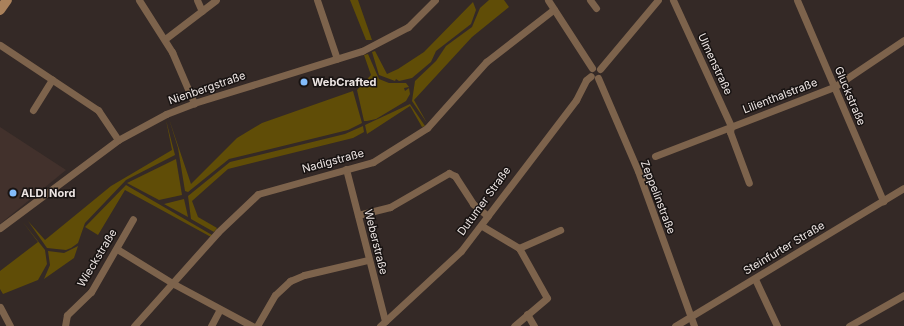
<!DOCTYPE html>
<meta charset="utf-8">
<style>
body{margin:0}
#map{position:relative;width:904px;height:326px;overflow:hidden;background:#342926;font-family:Inter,sans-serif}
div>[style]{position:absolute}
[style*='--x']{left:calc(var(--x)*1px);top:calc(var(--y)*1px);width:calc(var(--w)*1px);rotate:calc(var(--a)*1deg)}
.built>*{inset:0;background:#42312c}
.green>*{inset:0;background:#604d07}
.street>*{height:7px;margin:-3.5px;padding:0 3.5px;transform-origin:3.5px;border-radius:3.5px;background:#7d634c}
.secondary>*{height:10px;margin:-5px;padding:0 5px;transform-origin:5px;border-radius:5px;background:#aa815b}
.dots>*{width:11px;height:11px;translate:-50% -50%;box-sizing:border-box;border:2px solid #181312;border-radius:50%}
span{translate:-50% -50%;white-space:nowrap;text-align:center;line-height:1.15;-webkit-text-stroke:3px #181312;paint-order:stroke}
.street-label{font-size:11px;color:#eee6e4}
.poi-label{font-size:11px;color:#eee6e4;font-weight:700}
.left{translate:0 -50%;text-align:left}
</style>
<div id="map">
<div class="built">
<div style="clip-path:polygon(0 127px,66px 170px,0 224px)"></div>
</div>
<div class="green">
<div style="clip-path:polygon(350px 0,358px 0,372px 40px,366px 40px)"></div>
<div style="clip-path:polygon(489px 0,504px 0,509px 7px,472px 37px,414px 100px,427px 123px,412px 101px,415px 81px,436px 61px,446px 46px,472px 27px,480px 8px)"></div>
<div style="clip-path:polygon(473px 2px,476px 10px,471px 24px,436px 51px,431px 62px,412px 78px,399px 81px,396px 79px,395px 81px,379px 75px,372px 52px,375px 51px,387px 74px,398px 69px,424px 52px)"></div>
<div style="clip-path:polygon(368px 54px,379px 79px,389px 83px,406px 83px,409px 87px,404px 88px,405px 91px,409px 88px,410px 94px,406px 101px,376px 119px,367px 121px,364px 121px,357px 90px,371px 75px,364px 55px)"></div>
<div style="clip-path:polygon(353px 91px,362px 123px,348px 130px,229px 159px,188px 192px,185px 191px,178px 148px,169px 119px,191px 184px,237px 138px,262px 123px)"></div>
<div style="clip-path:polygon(410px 104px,425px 126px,422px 127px,410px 106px,367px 134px,365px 125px)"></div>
<div style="clip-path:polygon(166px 120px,175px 155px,126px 180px,85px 223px,78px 243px,71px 248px,66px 250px,47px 248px,28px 221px,45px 240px,111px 186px,172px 150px)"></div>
<div style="clip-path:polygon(363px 126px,364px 132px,353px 138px,228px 169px,192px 201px,198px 217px,217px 228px,214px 232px,191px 219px,188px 196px,230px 162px,345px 134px)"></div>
<div style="clip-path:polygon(176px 159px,182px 195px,159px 200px,127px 183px)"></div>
<div style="clip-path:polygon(126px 185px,212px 235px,211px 237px,125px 190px,98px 235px,85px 227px)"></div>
<div style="clip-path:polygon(184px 199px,188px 217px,164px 204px)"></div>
<div style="clip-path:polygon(22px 221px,45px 250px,47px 264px,38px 280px,3px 294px,0 289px,0 271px,38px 242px)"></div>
<div style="clip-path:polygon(78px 246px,74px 258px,44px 279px,50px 265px,48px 251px,64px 253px)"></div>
</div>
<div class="street">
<div style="--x:139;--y:0;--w:62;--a:57.6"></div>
<div style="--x:172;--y:52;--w:56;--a:66.7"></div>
<div style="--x:197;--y:0;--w:12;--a:66"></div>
<div style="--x:317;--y:0;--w:62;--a:71.3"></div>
<div style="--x:548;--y:0;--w:81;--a:57.1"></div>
<div style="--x:590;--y:0;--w:10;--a:53"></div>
<div style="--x:673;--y:0;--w:139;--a:65.3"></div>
<div style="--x:731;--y:126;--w:6;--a:99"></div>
<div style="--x:730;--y:132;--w:54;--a:69.6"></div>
<div style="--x:797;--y:0;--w:219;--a:66.8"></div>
<div style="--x:165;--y:39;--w:64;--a:-37.4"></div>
<div style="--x:0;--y:45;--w:118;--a:33.6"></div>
<div style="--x:98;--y:110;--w:36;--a:56"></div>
<div style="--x:600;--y:69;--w:90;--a:-50"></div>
<div style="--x:598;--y:78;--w:101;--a:66.7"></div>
<div style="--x:638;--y:171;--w:165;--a:70.1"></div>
<div style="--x:33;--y:110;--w:36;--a:-58"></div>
<div style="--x:655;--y:156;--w:192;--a:-21.1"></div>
<div style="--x:834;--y:87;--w:84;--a:-33.9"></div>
<div style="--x:346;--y:169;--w:157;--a:75.6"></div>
<div style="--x:358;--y:215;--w:33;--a:-14"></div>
<div style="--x:390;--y:207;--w:68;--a:-30"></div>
<div style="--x:449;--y:173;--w:7;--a:27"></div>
<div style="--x:455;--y:176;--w:33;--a:57"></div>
<div style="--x:473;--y:204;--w:19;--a:39"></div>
<div style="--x:482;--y:226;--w:43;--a:30.7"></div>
<div style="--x:519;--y:248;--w:57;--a:60.8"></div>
<div style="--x:547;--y:298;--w:43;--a:139.7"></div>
<div style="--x:0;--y:228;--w:147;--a:-36.7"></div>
<div style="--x:118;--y:140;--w:55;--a:-28.4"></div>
<div style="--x:166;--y:114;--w:30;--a:-21"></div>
<div style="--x:194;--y:103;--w:176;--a:-17.2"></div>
<div style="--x:362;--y:51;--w:52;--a:-27.6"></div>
<div style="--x:408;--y:27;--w:38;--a:-45"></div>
<div style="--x:519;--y:248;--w:45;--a:-23.7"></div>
<div style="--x:117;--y:249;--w:67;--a:31.6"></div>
<div style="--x:174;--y:284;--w:89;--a:28.3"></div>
<div style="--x:755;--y:279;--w:52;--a:64.9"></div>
<div style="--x:0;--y:307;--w:21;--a:62"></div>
<div style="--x:527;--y:314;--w:14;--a:60"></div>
<div style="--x:65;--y:326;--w:11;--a:-80"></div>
<div style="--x:67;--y:315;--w:33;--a:-44"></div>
<div style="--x:91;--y:292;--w:84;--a:-60.1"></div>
<div style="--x:134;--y:326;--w:126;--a:-48.2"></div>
<div style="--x:218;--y:232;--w:55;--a:-43.5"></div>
<div style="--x:258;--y:194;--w:119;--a:-15.5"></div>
<div style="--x:373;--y:162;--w:64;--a:-32.2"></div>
<div style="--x:427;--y:128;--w:89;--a:-48.2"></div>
<div style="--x:486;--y:62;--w:86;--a:-37.9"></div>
<div style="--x:211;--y:326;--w:19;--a:-62"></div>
<div style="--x:257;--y:326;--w:36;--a:-60"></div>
<div style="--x:275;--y:295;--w:21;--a:-43"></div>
<div style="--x:290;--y:281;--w:15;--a:-23"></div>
<div style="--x:304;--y:275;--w:66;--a:-13.2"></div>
<div style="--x:380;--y:326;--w:110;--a:-42.8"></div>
<div style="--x:461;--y:251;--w:190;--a:-52.7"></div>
<div style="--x:576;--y:100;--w:22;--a:-63"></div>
<div style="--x:586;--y:80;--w:6;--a:-39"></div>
<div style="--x:675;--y:326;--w:267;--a:-31.1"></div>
<div style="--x:849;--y:326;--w:63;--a:-29.4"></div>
</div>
<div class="secondary">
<div style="--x:0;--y:10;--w:12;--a:-55"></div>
</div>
<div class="dots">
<div style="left:304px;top:82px;background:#83bcfb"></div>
<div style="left:13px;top:193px;background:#83bcfb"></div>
</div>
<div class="street-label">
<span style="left:715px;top:64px;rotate:65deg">Ulmenstraße</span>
<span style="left:207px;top:88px;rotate:-19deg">Nienbergstraße</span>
<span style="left:780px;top:96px;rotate:-21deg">Lilienthalstraße</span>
<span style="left:850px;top:96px;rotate:67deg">Gluckstraße</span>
<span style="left:333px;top:161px;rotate:-15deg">Nadigstraße</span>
<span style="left:658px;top:197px;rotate:69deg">Zeppelinstraße</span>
<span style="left:484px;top:201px;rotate:-54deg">Dutumer Straße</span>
<span style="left:376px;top:242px;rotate:76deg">Weberstraße</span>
<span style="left:784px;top:248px;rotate:-31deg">Steinfurter Straße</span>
<span style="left:97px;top:258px;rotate:-59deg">Wieckstraße</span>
</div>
<div class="poi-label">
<span class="left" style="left:312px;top:82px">WebCrafted</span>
<span class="left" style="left:21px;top:193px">ALDI Nord</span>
</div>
</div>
